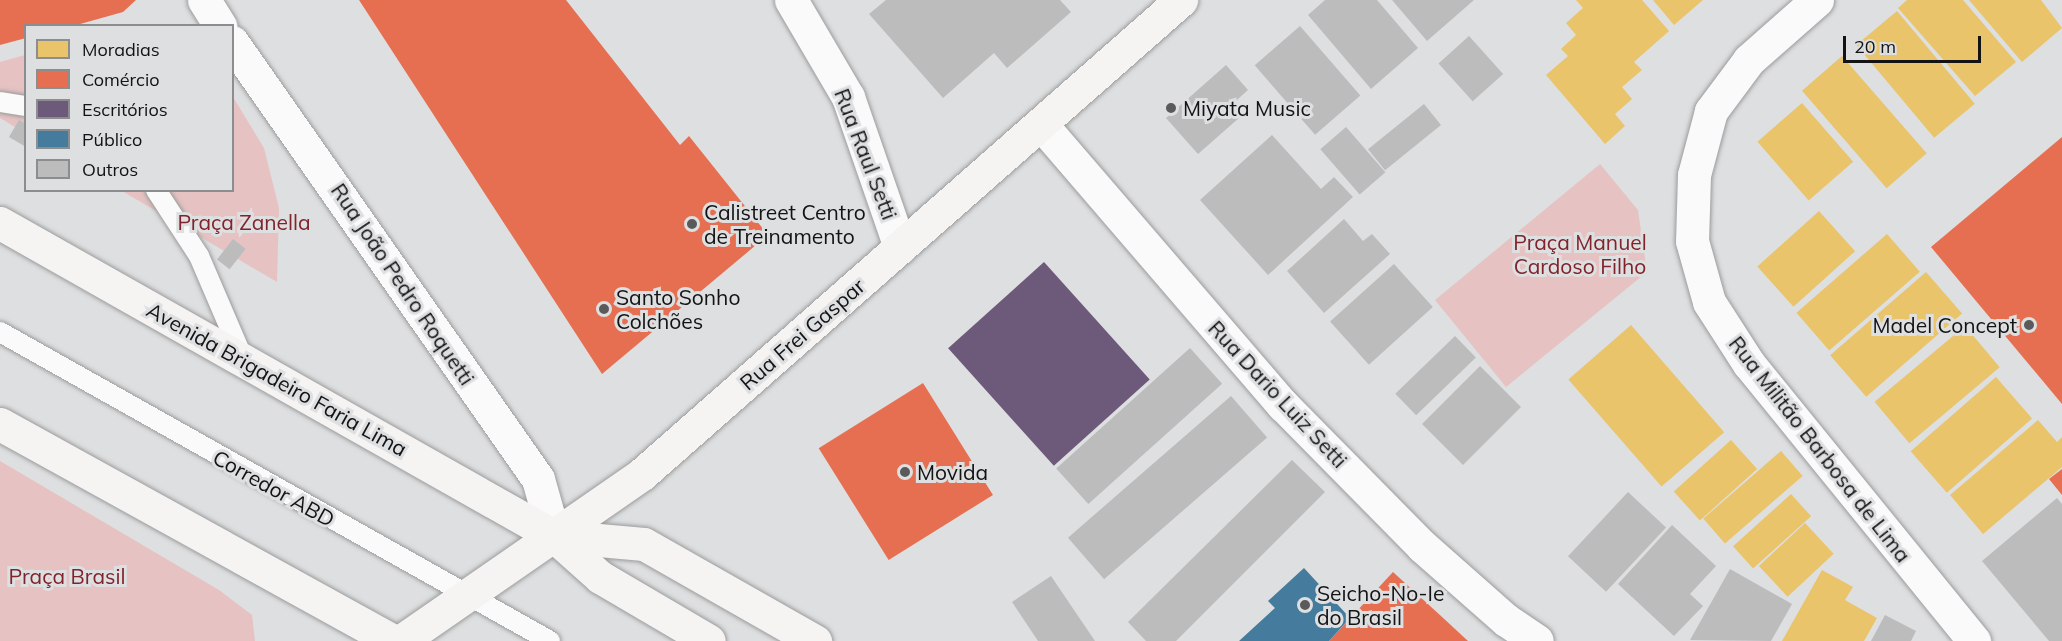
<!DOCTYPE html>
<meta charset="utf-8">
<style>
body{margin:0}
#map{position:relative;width:2062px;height:641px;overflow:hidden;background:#dedfe0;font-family:Mulish,sans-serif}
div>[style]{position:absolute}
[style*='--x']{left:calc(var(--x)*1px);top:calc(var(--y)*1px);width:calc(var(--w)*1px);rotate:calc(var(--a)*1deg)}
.green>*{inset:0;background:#e6c3c2}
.homes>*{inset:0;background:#e9c46a;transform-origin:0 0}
.shops>*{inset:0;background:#e76f51;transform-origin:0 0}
.offices>*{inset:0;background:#6d597a;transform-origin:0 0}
.public>*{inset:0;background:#457b9d}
.building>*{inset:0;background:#bcbcbd;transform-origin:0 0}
.roads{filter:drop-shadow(0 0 2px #9b9c9d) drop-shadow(0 0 2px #9b9c9d)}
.lane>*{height:20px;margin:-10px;padding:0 10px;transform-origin:10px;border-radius:10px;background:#fafafa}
.street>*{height:33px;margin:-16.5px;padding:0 16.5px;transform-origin:16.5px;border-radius:16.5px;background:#fafafa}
.primary>*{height:33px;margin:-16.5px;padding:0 16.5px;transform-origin:16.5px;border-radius:16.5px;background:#f6f3f3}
.dots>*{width:16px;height:16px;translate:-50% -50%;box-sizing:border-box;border:3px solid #dddfe1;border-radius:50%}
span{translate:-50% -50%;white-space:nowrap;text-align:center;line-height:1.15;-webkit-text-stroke:6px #dddfe1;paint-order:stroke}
.poi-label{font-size:21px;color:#131314}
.left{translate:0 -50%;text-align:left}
.right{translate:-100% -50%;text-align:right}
.street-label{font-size:21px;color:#131314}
.park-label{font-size:21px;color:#80232a}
.legend{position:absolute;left:24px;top:24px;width:210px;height:168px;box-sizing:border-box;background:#dddfe1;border:2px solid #8c8d8f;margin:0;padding:8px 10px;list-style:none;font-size:18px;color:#131314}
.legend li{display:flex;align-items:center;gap:12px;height:30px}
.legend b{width:30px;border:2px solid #8c8d8f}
.scale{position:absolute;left:1843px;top:36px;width:138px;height:27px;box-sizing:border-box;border:3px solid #131314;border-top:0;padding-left:8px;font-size:18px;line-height:21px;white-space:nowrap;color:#131314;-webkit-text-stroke:4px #dddfe1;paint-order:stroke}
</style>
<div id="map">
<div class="green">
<div style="clip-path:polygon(25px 55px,25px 133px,0 118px,0 62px)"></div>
<div style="clip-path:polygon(233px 97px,264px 148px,279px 208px,277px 282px,122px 191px,232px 190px)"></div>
<div style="clip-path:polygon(1600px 164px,1638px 210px,1647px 272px,1506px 387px,1435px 300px)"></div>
<div style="clip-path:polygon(0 461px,219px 590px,252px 615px,255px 641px,0 641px)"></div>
</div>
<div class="homes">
<div style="clip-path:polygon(1576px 0,1642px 0,1669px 31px,1634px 62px,1642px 70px,1622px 87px,1632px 99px,1615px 114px,1625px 126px,1605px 144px,1546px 75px,1568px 56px,1561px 49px,1576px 35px,1566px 23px,1583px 8px)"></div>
<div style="clip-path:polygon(1653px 0,1703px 0,1674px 25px)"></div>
<div style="clip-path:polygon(1907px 0,1963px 0,2016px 62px,1975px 96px,1898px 8px)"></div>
<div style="clip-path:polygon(1969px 0,2041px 0,2062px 28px,2022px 62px)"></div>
<div style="left:1897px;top:11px;width:121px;height:53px;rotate:50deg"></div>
<div style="left:1842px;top:56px;width:129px;height:53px;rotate:49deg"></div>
<div style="left:1802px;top:103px;width:78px;height:59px;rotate:49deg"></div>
<div style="left:1819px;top:211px;width:54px;height:83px;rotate:48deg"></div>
<div style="left:1887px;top:234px;width:50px;height:120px;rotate:49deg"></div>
<div style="left:1926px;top:272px;width:55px;height:127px;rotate:49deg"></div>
<div style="left:1631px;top:325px;width:142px;height:83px;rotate:49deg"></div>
<div style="left:1965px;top:326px;width:54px;height:118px;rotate:50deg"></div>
<div style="left:1996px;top:377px;width:55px;height:113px;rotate:49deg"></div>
<div style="clip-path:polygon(2038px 420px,2057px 442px,2062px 437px,2062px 467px,1983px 534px,1950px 495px)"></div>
<div style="left:1731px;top:440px;width:39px;height:77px;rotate:48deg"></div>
<div style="left:1781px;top:451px;width:33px;height:103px;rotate:49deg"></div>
<div style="left:1791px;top:494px;width:30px;height:78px;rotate:48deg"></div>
<div style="left:1805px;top:523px;width:42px;height:63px;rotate:47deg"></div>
<div style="clip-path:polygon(1822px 570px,1853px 587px,1845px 600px,1877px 618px,1864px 641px,1782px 641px)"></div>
</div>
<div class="shops">
<div style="clip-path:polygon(0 0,136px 0,123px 12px,73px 26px,26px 26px,26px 38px,0 45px)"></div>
<div style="clip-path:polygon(359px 0,566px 0,680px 145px,689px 136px,768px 235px,602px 374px)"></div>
<div style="clip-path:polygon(2062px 137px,2062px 404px,1931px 247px)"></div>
<div style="left:923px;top:383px;width:132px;height:123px;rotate:58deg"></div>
<div style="clip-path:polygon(2062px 469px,2062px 495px,2049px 479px)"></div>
<div style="clip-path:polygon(1393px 572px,1441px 616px,1468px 641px,1329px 641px)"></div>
</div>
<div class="offices">
<div style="left:1044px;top:262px;width:158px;height:129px;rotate:48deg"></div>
</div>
<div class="public">
<div style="clip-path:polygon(1304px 568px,1350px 618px,1329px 641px,1239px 641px,1275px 608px,1268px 601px)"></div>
</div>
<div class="building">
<div style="clip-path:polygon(886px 0,1060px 0,1071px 12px,1007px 68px,994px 53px,943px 98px,869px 14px)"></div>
<div style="clip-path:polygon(1325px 0,1377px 0,1418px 48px,1371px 89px,1308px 15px)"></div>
<div style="clip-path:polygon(1392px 0,1474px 0,1427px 41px)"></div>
<div style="left:1300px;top:26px;width:92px;height:60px;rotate:49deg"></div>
<div style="left:1469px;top:36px;width:51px;height:41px;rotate:48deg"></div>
<div style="clip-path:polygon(1226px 65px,1248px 90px,1229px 107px,1239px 118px,1198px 154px,1166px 118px)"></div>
<div style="left:1424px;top:104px;width:27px;height:72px;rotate:51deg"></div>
<div style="clip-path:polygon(19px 120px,26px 124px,26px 147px,9px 137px)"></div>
<div style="left:1346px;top:127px;width:60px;height:34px;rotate:49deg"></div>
<div style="clip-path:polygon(1272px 135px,1321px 189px,1334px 177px,1353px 197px,1268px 275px,1200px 200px)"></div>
<div style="clip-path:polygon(1344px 219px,1363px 241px,1372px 234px,1390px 254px,1324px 313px,1287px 271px)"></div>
<div style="left:233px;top:239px;width:16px;height:26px;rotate:38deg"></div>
<div style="left:1394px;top:264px;width:58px;height:86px;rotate:48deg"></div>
<div style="left:1455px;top:336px;width:30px;height:83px;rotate:46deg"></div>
<div style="left:1190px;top:348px;width:48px;height:180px;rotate:48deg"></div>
<div style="left:1480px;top:366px;width:58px;height:82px;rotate:45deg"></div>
<div style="left:1231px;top:396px;width:55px;height:216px;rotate:49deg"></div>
<div style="clip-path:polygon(1292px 460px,1325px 492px,1176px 641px,1146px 641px,1128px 622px)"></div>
<div style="left:1628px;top:492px;width:52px;height:88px;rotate:43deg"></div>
<div style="clip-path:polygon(2057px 498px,2062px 504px,2062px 641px,2049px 641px,1982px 561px)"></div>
<div style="clip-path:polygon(1672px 525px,1716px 566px,1690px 594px,1703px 606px,1674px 636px,1618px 584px)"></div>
<div style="clip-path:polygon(1730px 569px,1792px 604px,1771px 641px,1690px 640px)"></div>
<div style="clip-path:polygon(1051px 576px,1095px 641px,1038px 641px,1012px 602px)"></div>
<div style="clip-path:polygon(1885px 615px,1916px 631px,1911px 641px,1871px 641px)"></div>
</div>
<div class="roads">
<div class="lane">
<div style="--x:0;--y:102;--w:26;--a:9"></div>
<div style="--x:156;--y:190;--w:79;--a:56.9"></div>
<div style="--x:199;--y:256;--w:114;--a:66.8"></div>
<div style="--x:0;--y:332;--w:631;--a:29.33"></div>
</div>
<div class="street">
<div style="--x:204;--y:0;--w:31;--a:58"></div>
<div style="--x:791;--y:0;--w:113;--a:59.6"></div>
<div style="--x:848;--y:97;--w:159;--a:70.9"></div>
<div style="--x:1817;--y:0;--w:91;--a:138.6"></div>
<div style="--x:1749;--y:60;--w:64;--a:126.7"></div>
<div style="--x:1711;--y:111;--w:66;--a:104.9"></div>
<div style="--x:1694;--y:175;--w:66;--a:91.7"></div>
<div style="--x:1692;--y:241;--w:63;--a:74.4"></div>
<div style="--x:1709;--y:302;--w:74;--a:57.2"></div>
<div style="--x:1749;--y:364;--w:357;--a:50.9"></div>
<div style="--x:232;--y:42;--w:533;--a:55"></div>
<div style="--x:538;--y:479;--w:59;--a:74.3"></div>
<div style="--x:1041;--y:124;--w:371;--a:49.3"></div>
<div style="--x:1283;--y:405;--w:198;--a:45.4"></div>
<div style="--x:1422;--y:546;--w:112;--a:41.4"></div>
<div style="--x:1506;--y:620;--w:37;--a:34"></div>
</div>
<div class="primary">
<div style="--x:0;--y:223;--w:636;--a:29.47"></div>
<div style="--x:554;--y:536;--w:62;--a:41.7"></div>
<div style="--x:600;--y:577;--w:126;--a:30.4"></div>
<div style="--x:0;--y:424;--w:449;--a:28.9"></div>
<div style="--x:554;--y:536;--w:90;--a:5.1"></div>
<div style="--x:644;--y:544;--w:197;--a:29.6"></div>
<div style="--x:401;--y:641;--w:293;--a:-34.7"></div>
<div style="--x:642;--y:474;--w:718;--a:-41.33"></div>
</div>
</div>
<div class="dots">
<div style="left:1171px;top:108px;background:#5a5a5b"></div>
<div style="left:692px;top:224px;background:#5a5a5b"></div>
<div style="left:604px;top:309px;background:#5a5a5b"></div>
<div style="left:2029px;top:325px;background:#5a5a5b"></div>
<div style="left:905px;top:472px;background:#5a5a5b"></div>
<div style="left:1305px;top:605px;background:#5a5a5b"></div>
</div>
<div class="poi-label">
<span class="left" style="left:1183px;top:108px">Miyata Music</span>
<span class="left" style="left:704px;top:224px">Calistreet Centro<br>de Treinamento</span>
<span class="left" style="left:616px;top:309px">Santo Sonho<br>Colchões</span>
<span class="right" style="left:2017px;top:325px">Madel Concept</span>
<span class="left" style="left:917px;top:472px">Movida</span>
<span class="left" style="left:1317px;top:605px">Seicho-No-Ie<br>do Brasil</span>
</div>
<div class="street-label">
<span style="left:866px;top:154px;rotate:69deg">Rua Raul Setti</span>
<span style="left:403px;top:284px;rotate:56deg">Rua João Pedro Roquetti</span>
<span style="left:802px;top:334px;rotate:-41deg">Rua Frei Gaspar</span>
<span style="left:277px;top:379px;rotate:29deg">Avenida Brigadeiro Faria Lima</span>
<span style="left:1278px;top:394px;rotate:47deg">Rua Dario Luiz Setti</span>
<span style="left:1820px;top:449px;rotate:52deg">Rua Militão Barbosa de Lima</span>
<span style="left:274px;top:488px;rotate:29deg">Corredor ABD</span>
</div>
<div class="park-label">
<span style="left:244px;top:222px">Praça Zanella</span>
<span style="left:1580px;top:254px">Praça Manuel<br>Cardoso Filho</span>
<span style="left:67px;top:576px">Praça Brasil</span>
</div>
<ul class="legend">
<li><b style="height:16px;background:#e9c46a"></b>Moradias</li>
<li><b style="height:16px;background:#e76f51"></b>Comércio</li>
<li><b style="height:16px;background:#6d597a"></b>Escritórios</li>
<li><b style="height:16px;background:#457b9d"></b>Público</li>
<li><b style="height:16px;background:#bcbcbd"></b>Outros</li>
</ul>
<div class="scale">20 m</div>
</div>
